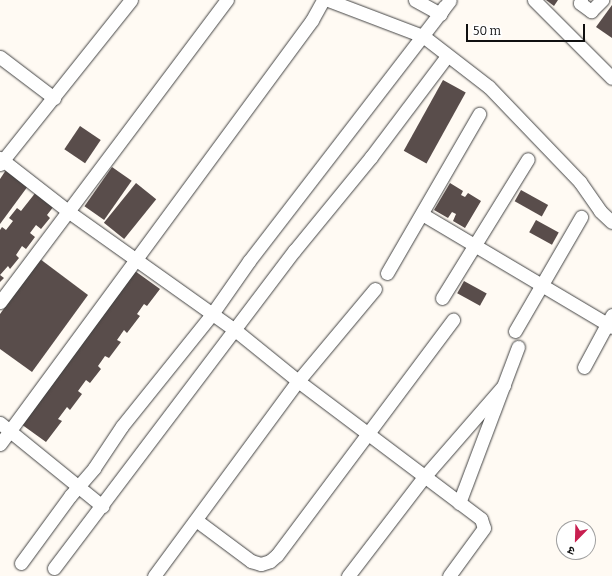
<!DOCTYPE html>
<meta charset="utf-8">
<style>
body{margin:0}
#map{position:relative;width:612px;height:576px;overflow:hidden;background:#fffaf3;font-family:Bitter,"Noto Sans Devanagari",serif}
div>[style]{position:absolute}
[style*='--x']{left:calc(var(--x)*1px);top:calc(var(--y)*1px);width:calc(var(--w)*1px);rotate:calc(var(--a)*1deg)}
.building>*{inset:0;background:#594d4b;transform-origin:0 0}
.roads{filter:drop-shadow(0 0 1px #434343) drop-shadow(0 0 1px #434343)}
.street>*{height:13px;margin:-6.5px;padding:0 6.5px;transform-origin:6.5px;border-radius:6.5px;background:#fff}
span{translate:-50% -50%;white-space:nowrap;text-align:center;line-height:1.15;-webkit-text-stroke:4px #fff;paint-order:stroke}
.north{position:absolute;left:556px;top:520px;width:40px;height:40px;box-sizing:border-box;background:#fff;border:1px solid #9f9f9f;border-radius:50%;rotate:203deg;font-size:11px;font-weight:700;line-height:16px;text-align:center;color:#101010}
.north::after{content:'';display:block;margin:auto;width:14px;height:18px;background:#c81f50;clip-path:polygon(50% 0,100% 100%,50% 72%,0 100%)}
.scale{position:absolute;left:466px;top:24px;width:119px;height:18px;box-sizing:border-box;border:2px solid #101010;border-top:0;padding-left:5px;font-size:12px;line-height:14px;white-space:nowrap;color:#101010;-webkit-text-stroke:3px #fff;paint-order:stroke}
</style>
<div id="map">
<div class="building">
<div style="clip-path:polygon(546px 0,558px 0,554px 6px)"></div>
<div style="clip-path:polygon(612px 5px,612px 38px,596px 27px)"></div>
<div style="left:443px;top:80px;width:26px;height:81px;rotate:29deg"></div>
<div style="left:80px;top:126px;width:25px;height:28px;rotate:34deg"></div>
<div style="left:112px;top:167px;width:24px;height:48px;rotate:35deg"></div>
<div style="clip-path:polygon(6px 170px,28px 186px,0 224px,0 179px)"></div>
<div style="left:136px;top:183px;width:26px;height:51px;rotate:39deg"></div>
<div style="clip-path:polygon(450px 183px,463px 191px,461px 195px,465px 197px,468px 193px,481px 201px,465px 228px,453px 221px,456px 214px,452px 212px,448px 218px,434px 210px)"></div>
<div style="left:521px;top:190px;width:31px;height:13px;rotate:29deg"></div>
<div style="clip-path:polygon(36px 192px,54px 206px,47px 215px,50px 218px,41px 229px,36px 225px,30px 233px,35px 237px,26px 249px,22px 246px,16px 255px,19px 258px,10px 269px,8px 266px,0 275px,4px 278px,0 282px,0 230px,2px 227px,6px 230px,13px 221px,9px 218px,17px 208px,21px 211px)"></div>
<div style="left:536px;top:220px;width:26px;height:14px;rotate:29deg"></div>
<div style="clip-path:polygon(40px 259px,88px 295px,32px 372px,0 349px,0 314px)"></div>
<div style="clip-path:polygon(135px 271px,160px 289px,147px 306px,144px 304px,137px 314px,140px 316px,127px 333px,124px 330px,117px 340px,121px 342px,109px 358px,105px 356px,98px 366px,101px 369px,90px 383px,86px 380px,78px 391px,82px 394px,70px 410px,67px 407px,58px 419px,62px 421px,46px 442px,21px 424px)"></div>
<div style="left:464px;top:281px;width:26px;height:14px;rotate:29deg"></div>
</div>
<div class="roads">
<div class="street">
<div style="--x:328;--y:0;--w:102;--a:20.8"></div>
<div style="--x:423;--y:36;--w:83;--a:37.7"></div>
<div style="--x:489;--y:87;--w:132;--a:46.2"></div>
<div style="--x:580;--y:182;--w:35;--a:55"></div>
<div style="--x:600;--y:211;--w:16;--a:43"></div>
<div style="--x:415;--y:0;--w:29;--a:29"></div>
<div style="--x:440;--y:14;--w:8;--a:-60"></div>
<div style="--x:534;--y:0;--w:110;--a:45"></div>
<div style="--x:581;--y:0;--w:3;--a:108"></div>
<div style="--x:580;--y:3;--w:14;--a:36"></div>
<div style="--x:591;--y:11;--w:16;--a:-45"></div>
<div style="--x:0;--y:57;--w:68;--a:37.2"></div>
<div style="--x:0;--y:158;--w:88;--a:38"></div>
<div style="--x:69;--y:212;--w:204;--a:35.4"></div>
<div style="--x:235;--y:330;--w:81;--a:39"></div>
<div style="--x:298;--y:381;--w:229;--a:37"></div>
<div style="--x:481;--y:519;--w:9;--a:72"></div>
<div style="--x:484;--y:528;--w:59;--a:126.1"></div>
<div style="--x:0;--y:164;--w:210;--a:-51.4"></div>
<div style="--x:422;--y:214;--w:221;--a:30.7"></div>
<div style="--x:387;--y:273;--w:184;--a:-59.9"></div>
<div style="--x:442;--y:298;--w:163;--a:-58.3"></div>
<div style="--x:0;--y:302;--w:378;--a:-53.1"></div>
<div style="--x:515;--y:331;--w:132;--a:-59.9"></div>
<div style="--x:584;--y:367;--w:59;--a:-61.7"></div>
<div style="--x:0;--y:423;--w:132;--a:39.1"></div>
<div style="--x:0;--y:444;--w:526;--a:-53.65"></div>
<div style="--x:312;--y:20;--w:23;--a:-61"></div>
<div style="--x:459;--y:503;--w:167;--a:-69.3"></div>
<div style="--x:196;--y:520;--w:69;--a:36.7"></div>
<div style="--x:251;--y:561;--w:10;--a:17"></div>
<div style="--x:261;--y:564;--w:9;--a:-18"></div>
<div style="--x:270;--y:561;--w:9;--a:-41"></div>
<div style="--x:277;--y:555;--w:294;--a:-53.2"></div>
<div style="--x:21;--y:563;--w:83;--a:-53.8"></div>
<div style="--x:70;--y:496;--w:37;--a:-49"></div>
<div style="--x:94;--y:468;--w:50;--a:-56.3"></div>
<div style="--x:122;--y:426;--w:144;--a:-51.2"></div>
<div style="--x:212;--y:314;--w:65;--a:-55.1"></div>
<div style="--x:249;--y:261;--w:329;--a:-52.4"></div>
<div style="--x:54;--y:568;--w:398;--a:-52.9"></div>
<div style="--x:294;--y:251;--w:122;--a:-50.7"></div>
<div style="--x:371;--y:157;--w:126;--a:-53"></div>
<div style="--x:154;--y:576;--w:242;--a:-53.6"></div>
<div style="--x:298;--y:381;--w:120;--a:-50.1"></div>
<div style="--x:348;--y:576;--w:125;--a:-52.5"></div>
<div style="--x:424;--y:477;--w:122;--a:-49"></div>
</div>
</div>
<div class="north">उ</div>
<div class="scale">50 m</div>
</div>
